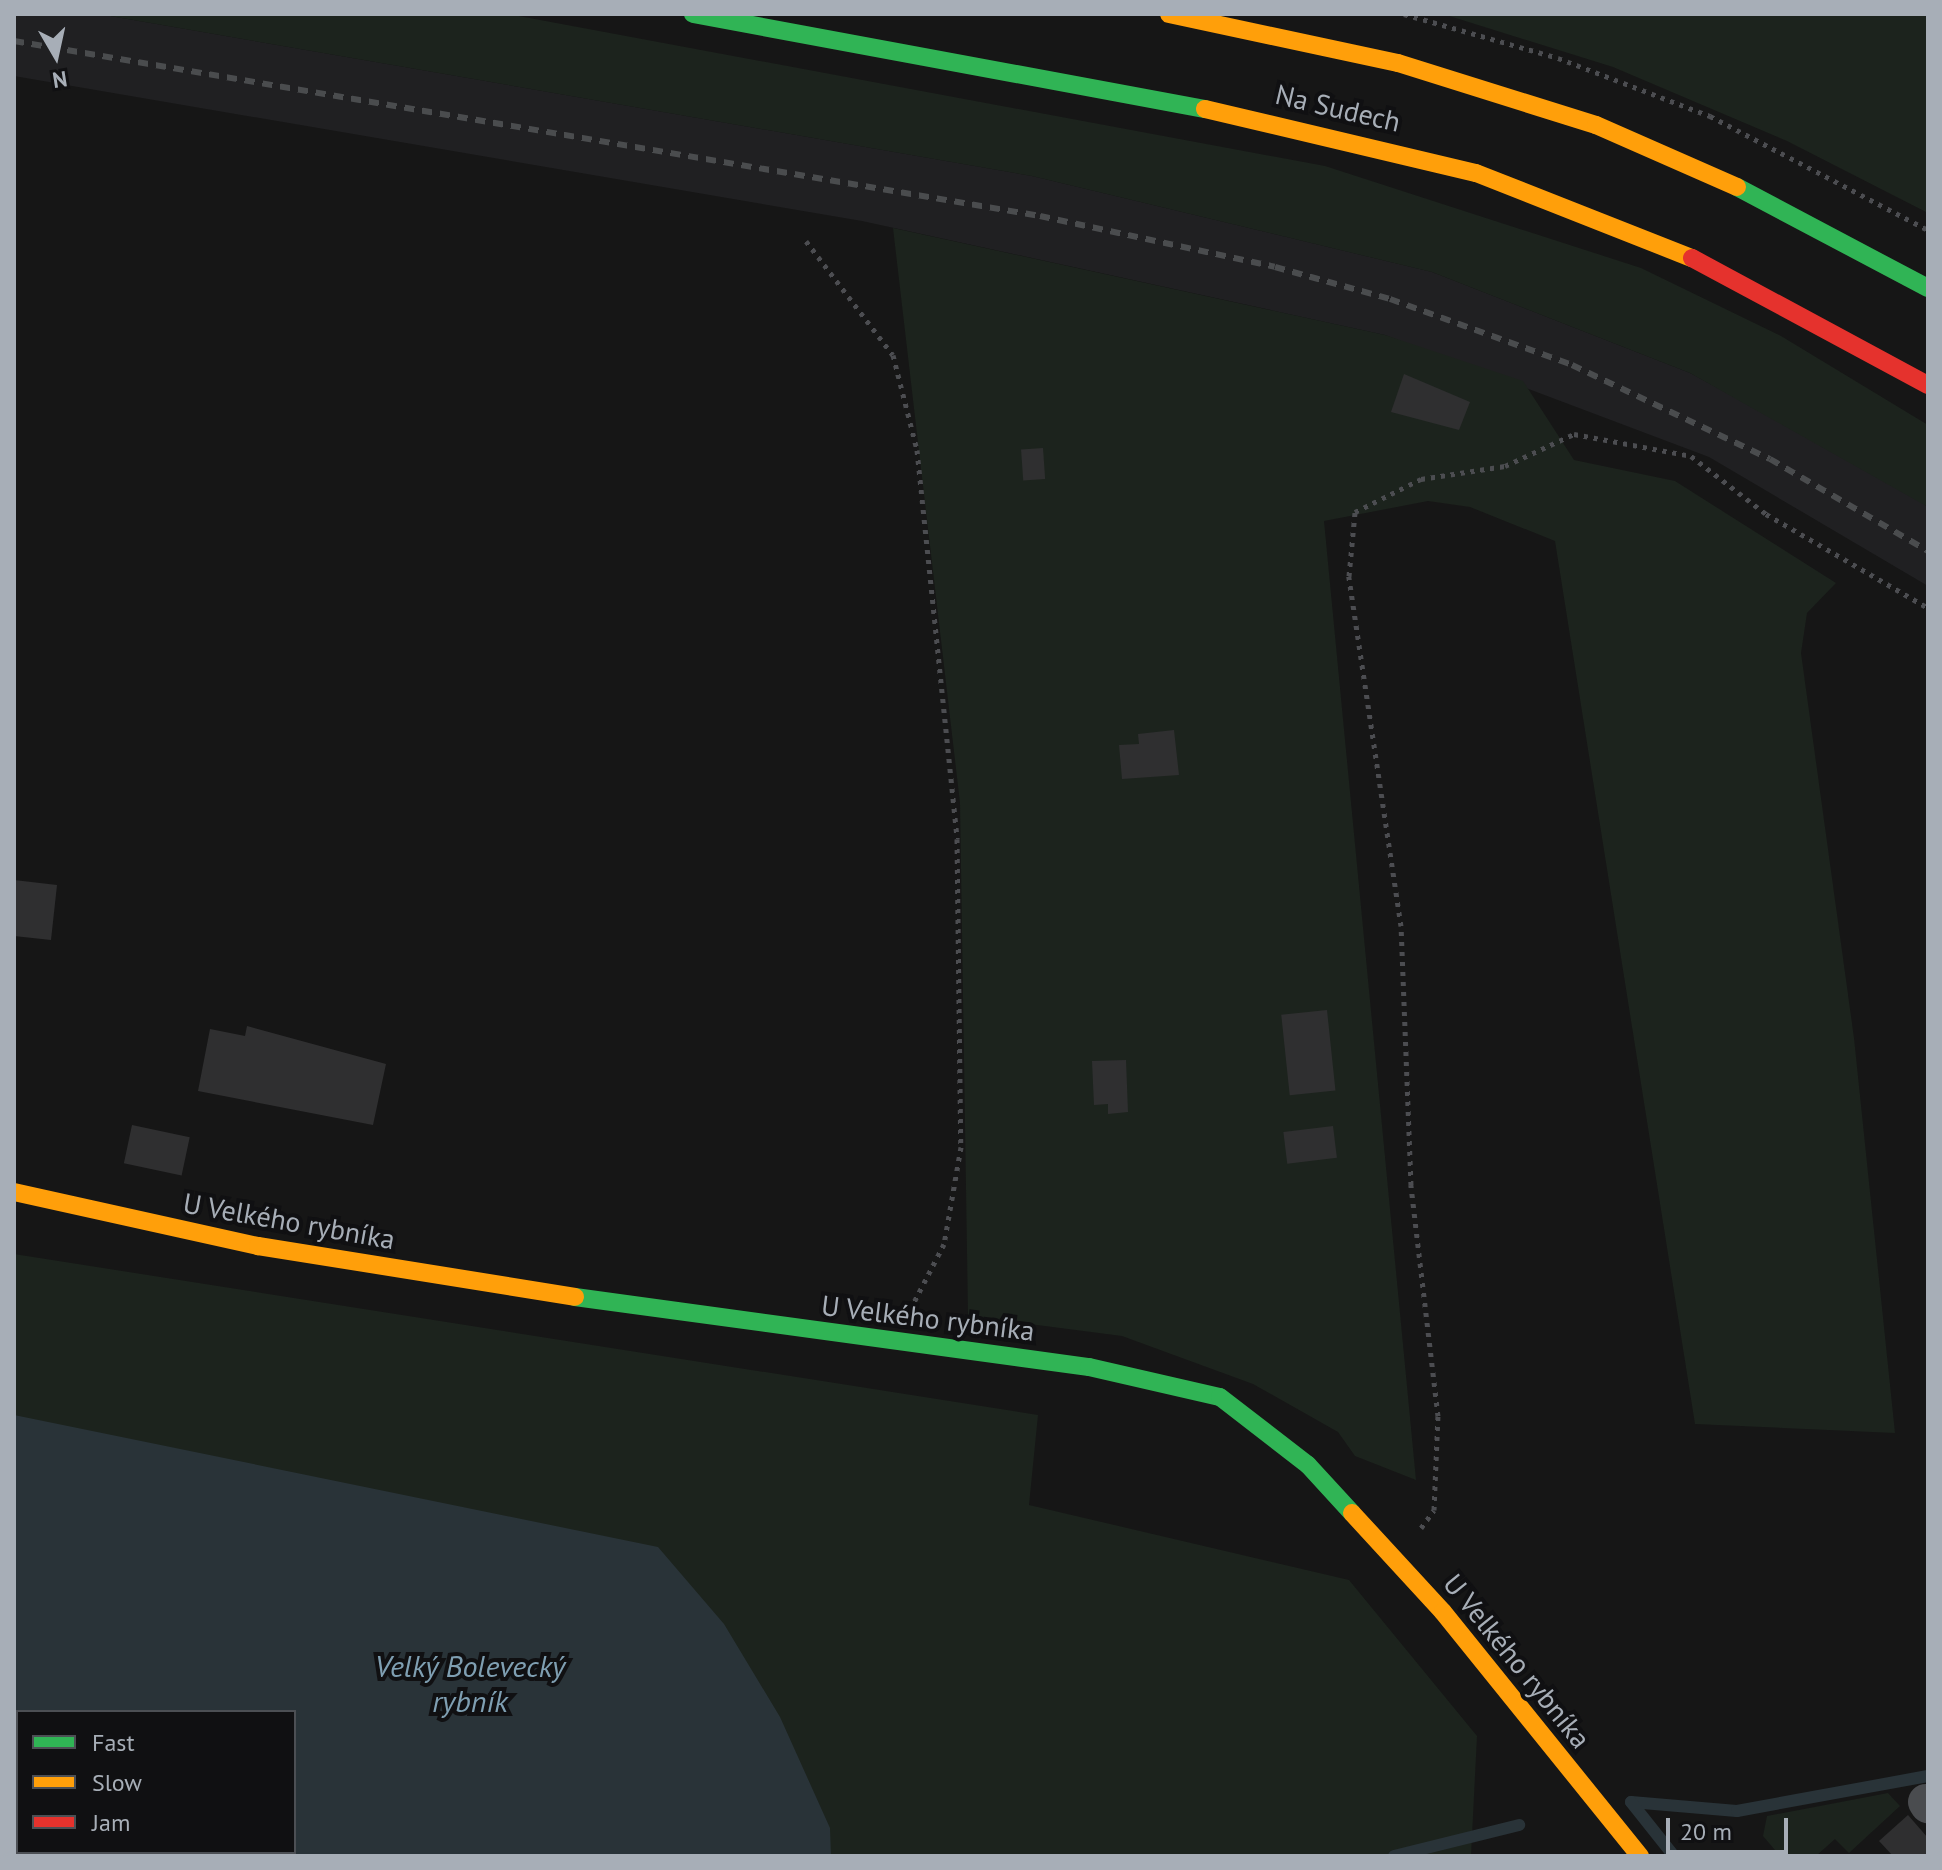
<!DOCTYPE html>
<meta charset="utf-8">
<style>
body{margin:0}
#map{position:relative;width:1942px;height:1870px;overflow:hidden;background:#161616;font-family:"PT Sans",sans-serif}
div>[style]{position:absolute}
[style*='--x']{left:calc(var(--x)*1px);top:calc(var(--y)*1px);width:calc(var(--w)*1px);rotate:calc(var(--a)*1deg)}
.built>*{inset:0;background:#202022}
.green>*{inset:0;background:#1c231d}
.water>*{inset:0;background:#293338}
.stream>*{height:12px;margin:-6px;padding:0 6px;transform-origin:6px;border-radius:6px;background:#293338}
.building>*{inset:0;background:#2f2f30;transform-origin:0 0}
.path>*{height:5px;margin-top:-2.5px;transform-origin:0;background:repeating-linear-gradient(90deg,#4c4d51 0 4px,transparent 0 10px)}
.street>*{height:36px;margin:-18px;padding:0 18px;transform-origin:18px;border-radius:18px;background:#4a4c4f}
.fast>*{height:18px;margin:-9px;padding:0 9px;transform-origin:9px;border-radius:9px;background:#30b455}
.slow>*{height:18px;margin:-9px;padding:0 9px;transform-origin:9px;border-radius:9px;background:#ff9f0a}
.jam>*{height:18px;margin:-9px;padding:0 9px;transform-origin:9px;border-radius:9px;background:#e5322d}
.rail>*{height:6px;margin-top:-3px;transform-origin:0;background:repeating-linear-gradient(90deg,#4a4c4e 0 10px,transparent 0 18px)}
span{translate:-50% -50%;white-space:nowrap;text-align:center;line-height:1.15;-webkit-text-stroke:8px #101012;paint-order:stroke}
.street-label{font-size:28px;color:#a7aeb7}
.water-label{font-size:30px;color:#7f9fb2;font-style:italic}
.frame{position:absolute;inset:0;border:16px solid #a7aeb7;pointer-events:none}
.legend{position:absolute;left:16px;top:1710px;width:280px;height:144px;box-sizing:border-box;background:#101012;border:2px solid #4c4f54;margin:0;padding:10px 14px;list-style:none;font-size:24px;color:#a7aeb7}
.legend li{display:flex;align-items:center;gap:16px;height:40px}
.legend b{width:40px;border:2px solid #4c4f54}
.north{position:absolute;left:16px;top:16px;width:80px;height:80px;-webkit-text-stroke:6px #101012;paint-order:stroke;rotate:171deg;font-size:22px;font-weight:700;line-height:32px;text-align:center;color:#a7aeb7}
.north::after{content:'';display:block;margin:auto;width:28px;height:36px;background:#a7aeb7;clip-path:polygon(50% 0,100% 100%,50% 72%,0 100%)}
.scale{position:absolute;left:1666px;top:1818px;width:122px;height:36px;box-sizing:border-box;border:4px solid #a7aeb7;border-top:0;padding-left:10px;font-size:24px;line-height:28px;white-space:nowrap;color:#a7aeb7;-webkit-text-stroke:6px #101012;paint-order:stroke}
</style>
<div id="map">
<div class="built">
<div style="clip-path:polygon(14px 14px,99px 14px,1032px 176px,1432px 272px,1690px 373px,1899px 486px,1928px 507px,1928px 586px,1709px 457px,1385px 335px,862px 221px,14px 76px)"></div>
</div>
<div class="green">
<div style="clip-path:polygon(99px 14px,508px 14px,1325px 166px,1641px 268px,1781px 336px,1928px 425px,1928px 507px,1690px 373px,1432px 272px,1032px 176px)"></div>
<div style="clip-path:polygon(1443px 14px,1927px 14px,1928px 213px,1787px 141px,1613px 67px)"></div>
<div style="clip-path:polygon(893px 228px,1385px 335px,1523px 381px,1574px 460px,1675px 481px,1836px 583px,1807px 613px,1801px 653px,1854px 1038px,1895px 1433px,1695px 1424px,1555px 541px,1470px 507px,1428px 501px,1324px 521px,1416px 1480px,1355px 1456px,1338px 1432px,1253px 1384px,1122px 1336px,968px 1316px,960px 803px)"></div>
<div style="clip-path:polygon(14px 1254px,1038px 1415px,1029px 1505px,1349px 1580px,1477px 1736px,1471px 1856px,458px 1856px,294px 1712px,14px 1700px)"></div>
<div style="clip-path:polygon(1888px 1793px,1900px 1806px,1849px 1853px,1835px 1839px,1816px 1856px,1780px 1856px,1763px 1836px,1767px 1816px)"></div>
</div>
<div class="water">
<div style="clip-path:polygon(evenodd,14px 1415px,658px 1547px,724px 1624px,780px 1717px,830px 1828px,831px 1856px,14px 1856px,14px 1415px,18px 1712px,294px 1712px,294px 1852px,18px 1852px,18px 1712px)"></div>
</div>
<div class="stream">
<div style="--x:1631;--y:1802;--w:106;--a:4.9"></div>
<div style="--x:1737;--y:1811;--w:194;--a:-10.4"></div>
<div style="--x:1631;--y:1802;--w:69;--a:51.5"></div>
<div style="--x:1394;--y:1856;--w:129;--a:-13.9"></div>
</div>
<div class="building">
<div style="clip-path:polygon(1404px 374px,1470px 402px,1459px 430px,1391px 412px)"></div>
<div style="left:1043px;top:448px;width:31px;height:22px;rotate:86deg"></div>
<div style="clip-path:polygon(1174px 730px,1179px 775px,1122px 779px,1119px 745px,1139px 744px,1138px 734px)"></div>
<div style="clip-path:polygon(14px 880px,57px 885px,51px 940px,14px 936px)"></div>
<div style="left:1327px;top:1010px;width:81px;height:46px;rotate:84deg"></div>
<div style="clip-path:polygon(247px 1026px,386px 1064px,373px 1125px,198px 1091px,210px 1029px,245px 1036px)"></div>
<div style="clip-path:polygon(1126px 1060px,1128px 1112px,1108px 1114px,1108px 1104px,1094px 1105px,1092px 1061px)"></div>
<div style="left:132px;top:1125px;width:59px;height:39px;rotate:12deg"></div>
<div style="left:1333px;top:1126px;width:32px;height:50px;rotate:83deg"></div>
<div style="clip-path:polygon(1908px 1815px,1928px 1838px,1926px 1856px,1893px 1856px,1879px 1841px)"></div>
</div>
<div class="path">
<div style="--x:1404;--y:14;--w:160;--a:15.9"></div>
<div style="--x:1558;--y:58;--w:163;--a:20.9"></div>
<div style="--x:1710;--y:116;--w:246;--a:27.6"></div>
<div style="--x:806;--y:241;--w:143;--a:52.7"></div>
<div style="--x:893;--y:355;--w:98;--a:75.8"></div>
<div style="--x:917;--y:450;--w:391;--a:84.1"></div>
<div style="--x:957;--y:839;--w:308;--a:89.3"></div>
<div style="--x:961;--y:1147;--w:98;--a:99.9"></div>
<div style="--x:944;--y:1244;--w:68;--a:117.3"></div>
<div style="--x:1421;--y:1528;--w:22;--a:-54"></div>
<div style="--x:1434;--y:1510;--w:94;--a:-87.6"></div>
<div style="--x:1438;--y:1416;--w:233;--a:-96.7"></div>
<div style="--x:1411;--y:1185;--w:259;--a:-92.2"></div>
<div style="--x:1401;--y:926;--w:354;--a:-98.5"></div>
<div style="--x:1349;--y:576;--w:64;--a:-84.6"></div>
<div style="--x:1355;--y:512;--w:74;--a:-26.6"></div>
<div style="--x:1421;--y:479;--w:85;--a:-8.8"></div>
<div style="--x:1505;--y:466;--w:76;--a:-24.9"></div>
<div style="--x:1574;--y:434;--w:119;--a:10.6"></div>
<div style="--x:1691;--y:456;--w:95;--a:37.7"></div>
<div style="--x:1766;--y:514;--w:187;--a:30.1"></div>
</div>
<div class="street">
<div style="--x:1926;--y:1802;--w:4;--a:56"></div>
</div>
<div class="fast">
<div style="--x:693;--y:14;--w:521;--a:10.51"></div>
<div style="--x:1737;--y:187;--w:216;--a:27.9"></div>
<div style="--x:575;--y:1297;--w:519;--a:7.76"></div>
<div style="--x:1089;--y:1367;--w:134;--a:12.9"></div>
<div style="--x:1220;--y:1397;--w:111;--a:37.7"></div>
<div style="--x:1308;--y:1465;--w:65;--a:47.5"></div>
</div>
<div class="slow">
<div style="--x:1169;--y:14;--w:234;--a:12.1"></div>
<div style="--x:1398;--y:63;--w:207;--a:17.4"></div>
<div style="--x:1596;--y:125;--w:154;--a:23.7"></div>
<div style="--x:1205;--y:109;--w:278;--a:13.3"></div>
<div style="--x:1476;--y:173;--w:232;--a:21.5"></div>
<div style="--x:14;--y:1192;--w:250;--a:12.5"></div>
<div style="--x:258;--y:1246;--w:321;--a:9.1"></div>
<div style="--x:1352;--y:1513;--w:134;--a:47.4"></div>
<div style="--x:1443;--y:1612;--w:314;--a:51.1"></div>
</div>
<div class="jam">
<div style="--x:1692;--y:258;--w:268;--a:28.3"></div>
</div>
<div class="rail">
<div style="--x:14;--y:41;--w:1041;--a:9.68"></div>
<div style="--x:1040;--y:216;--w:240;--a:12.2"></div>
<div style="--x:1275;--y:267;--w:119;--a:15.5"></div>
<div style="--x:1390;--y:299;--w:194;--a:19.9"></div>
<div style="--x:1572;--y:365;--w:219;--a:25.4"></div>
<div style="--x:1770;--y:459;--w:183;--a:30.2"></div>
</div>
<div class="street-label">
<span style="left:1338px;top:108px;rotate:13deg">Na Sudech</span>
<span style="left:289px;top:1221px;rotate:10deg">U Velkého rybníka</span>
<span style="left:928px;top:1318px;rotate:7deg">U Velkého rybníka</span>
<span style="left:1517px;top:1661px;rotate:51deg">U Velkého rybníka</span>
</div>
<div class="water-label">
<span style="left:470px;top:1683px">Velký Bolevecký<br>rybník</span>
</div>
<div class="frame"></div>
<ul class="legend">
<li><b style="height:10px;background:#30b455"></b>Fast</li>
<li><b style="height:10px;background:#ff9f0a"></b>Slow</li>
<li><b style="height:10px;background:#e5322d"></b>Jam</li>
</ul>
<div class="north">N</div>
<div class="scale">20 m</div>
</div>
